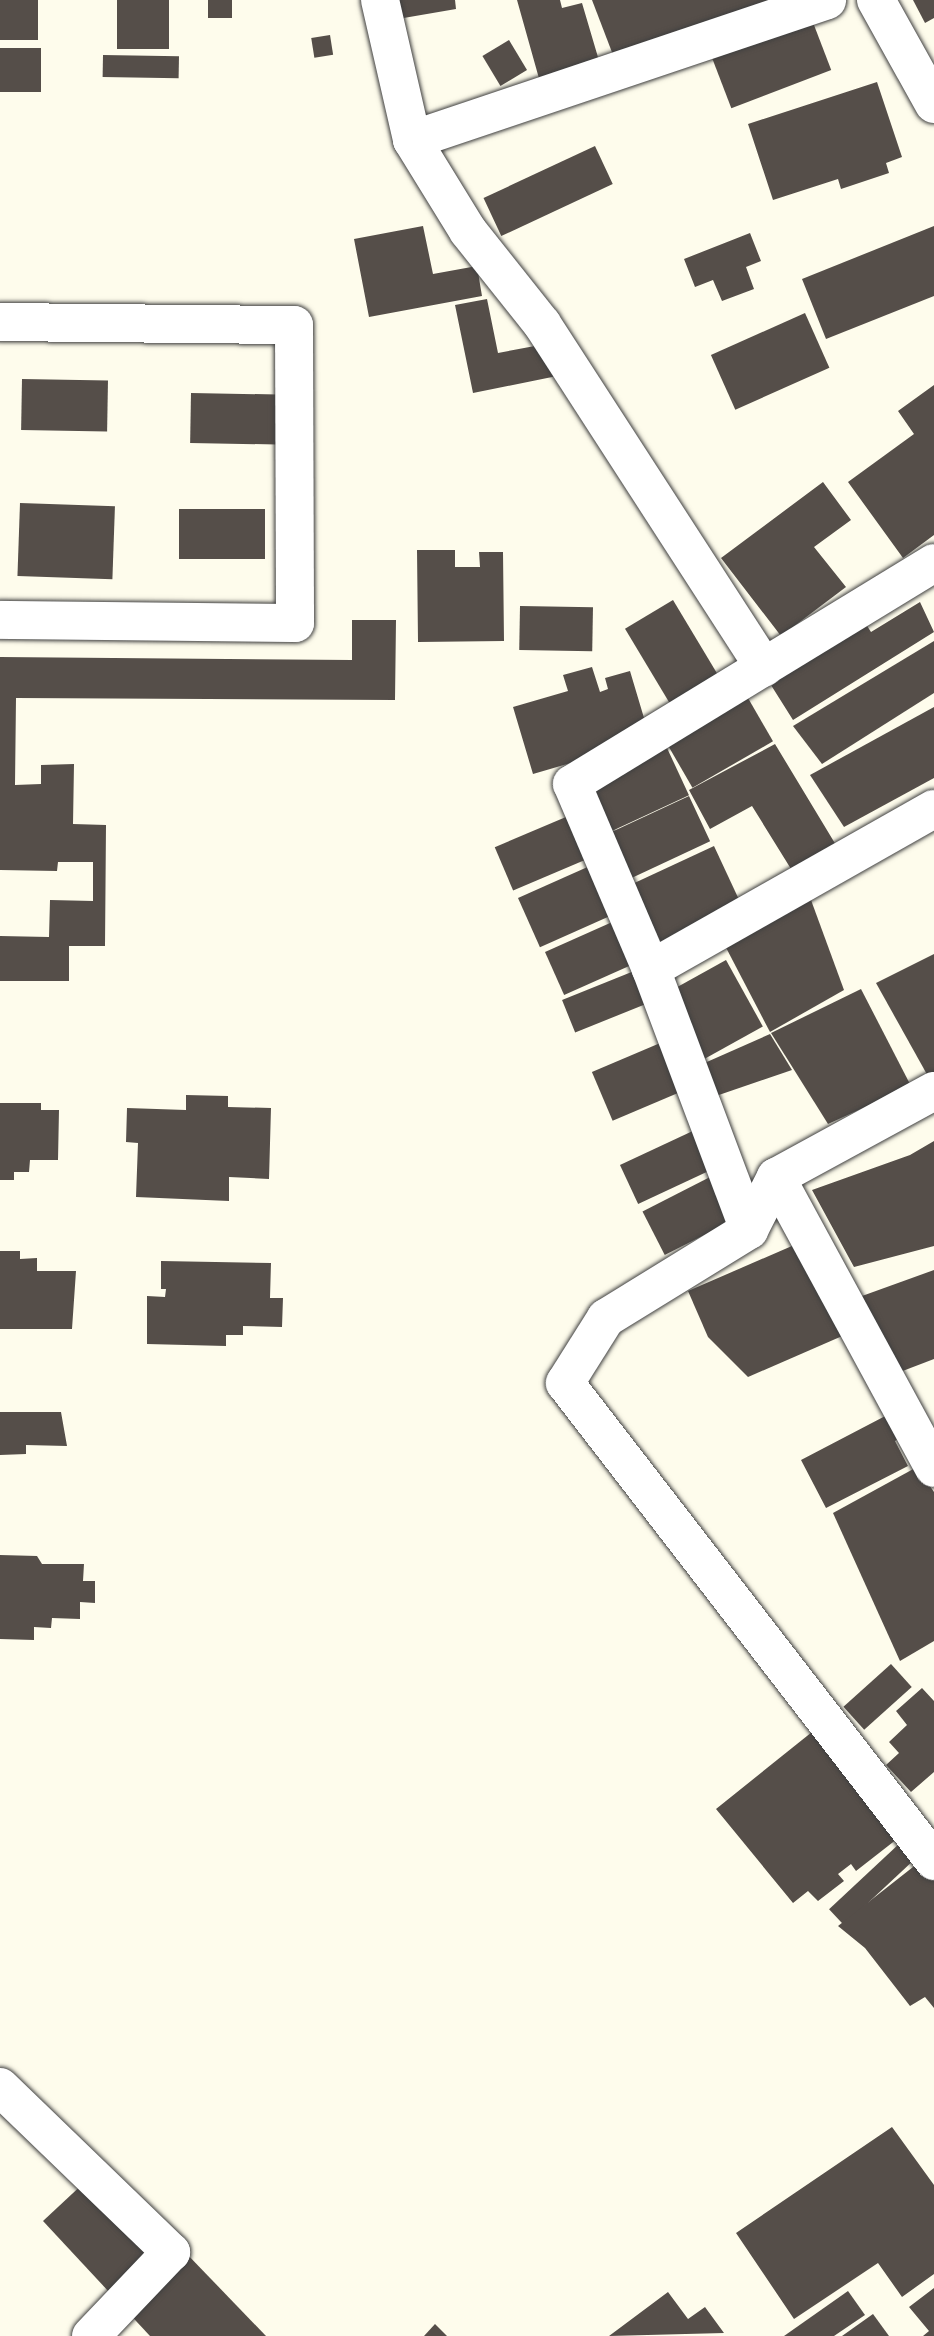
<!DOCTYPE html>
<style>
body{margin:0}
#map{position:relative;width:934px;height:2336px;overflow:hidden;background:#fefcec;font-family:"Roboto Serif",serif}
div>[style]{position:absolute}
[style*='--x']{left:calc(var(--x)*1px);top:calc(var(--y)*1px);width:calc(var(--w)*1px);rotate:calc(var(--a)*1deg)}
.building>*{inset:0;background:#554e49;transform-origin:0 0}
.roads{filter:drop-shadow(0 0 2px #3f3f3f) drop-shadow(0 0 2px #3f3f3f)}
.street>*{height:38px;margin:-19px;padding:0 19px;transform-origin:19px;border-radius:19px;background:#fff}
span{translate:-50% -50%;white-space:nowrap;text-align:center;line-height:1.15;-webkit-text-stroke:7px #fff;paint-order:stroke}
</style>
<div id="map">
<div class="building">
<div style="left:0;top:0;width:38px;height:40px"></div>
<div style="left:117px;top:0;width:52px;height:49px"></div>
<div style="left:208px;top:0;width:24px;height:18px"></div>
<div style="clip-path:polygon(389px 0,455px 0,456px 9px,392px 20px)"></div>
<div style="clip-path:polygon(517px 0,560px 0,562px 8px,582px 3px,600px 64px,540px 82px)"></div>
<div style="clip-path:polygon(592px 0,780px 0,618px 68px)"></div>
<div style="clip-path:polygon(913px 0,934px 0,934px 18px,925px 23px)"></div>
<div style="left:809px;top:12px;width:62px;height:107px;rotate:69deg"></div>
<div style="left:330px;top:35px;width:20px;height:19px;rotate:81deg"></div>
<div style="left:509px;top:40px;width:35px;height:31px;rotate:59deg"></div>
<div style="left:0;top:48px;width:41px;height:44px"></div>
<div style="left:103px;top:55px;width:76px;height:22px;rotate:1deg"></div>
<div style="clip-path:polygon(877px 82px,902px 157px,886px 163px,889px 173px,841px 189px,838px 179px,773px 200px,748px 124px)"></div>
<div style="left:595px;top:146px;width:42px;height:123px;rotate:65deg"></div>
<div style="clip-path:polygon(423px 226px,433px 274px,477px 266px,482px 296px,369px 317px,354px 239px)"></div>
<div style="clip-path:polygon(934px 226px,934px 296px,826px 339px,802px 279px)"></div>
<div style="clip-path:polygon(750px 233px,761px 261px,746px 267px,754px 289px,722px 301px,713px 280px,695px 287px,684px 259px)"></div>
<div style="clip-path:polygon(487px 299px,498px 353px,551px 343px,557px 376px,473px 393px,455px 305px)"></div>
<div style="left:805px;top:313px;width:60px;height:103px;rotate:66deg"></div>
<div style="left:22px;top:379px;width:86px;height:51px;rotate:1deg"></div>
<div style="clip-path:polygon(934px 385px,934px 535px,903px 558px,848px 482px,914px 434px,898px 411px)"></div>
<div style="left:191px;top:393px;width:87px;height:50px;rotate:1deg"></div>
<div style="clip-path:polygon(823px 482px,851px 520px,814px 547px,846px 587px,781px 636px,721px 558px)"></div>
<div style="left:20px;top:503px;width:95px;height:73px;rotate:2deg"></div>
<div style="left:179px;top:509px;width:86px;height:50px"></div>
<div style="clip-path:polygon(417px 550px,455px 550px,455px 567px,480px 567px,479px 552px,503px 552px,504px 641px,418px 642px)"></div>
<div style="left:673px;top:600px;width:88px;height:56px;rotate:59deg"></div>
<div style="clip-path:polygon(920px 602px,934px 632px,793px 720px,764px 674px,860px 615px,871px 632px)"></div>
<div style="left:520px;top:606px;width:73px;height:44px;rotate:1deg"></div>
<div style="clip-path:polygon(352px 620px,396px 620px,395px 700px,16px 698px,15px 785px,41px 784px,41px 765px,74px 764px,73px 824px,106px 825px,105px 946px,69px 946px,69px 981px,0 981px,0 936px,49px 937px,50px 900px,93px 901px,93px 862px,58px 862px,57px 871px,0 870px,0 657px,352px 660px)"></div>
<div style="clip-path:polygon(934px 641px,934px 693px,822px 764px,793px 726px)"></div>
<div style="clip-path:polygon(592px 667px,600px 692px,608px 689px,605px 678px,630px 671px,647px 728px,622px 748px,533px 774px,513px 707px,568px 691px,563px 675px)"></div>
<div style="left:748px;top:698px;width:50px;height:93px;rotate:60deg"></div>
<div style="clip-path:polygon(934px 707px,934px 778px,844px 827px,810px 775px)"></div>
<div style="clip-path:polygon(775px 744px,839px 850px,796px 877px,752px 806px,710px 829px,689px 790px)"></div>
<div style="left:667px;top:748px;width:52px;height:85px;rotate:65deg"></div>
<div style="left:689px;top:796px;width:50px;height:89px;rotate:65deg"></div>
<div style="left:573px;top:814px;width:47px;height:85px;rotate:67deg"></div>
<div style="left:714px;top:846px;width:83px;height:89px;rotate:65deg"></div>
<div style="left:592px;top:865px;width:54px;height:81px;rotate:66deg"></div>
<div style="clip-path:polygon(811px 900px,844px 990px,770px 1032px,721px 938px)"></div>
<div style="left:619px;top:919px;width:47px;height:81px;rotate:66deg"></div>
<div style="clip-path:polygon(934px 954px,934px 1075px,929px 1078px,876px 983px)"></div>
<div style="left:726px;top:960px;width:76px;height:68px;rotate:61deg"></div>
<div style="left:639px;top:969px;width:35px;height:83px;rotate:68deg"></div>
<div style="clip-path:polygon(861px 989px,911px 1086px,828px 1124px,771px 1033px)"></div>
<div style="clip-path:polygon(770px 1034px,792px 1070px,713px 1097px,700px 1065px)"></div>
<div style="left:672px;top:1038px;width:53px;height:87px;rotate:67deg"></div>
<div style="clip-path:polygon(186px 1095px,228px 1096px,228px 1107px,271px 1108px,269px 1179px,229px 1177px,229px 1201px,136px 1197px,138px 1143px,126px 1142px,127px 1108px,186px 1110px)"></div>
<div style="clip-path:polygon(0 1103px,41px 1103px,41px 1110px,59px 1110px,58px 1160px,30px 1160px,29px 1172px,14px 1172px,14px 1180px,0 1180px)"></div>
<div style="left:697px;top:1129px;width:43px;height:85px;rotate:65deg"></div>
<div style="clip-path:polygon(934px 1141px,934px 1246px,854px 1267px,812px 1190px,910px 1155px)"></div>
<div style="left:712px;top:1176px;width:49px;height:78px;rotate:63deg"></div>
<div style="clip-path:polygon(808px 1239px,856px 1330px,748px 1377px,708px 1337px,688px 1291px)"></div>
<div style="clip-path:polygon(0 1251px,20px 1251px,20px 1259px,37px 1258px,37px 1271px,76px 1271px,72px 1329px,0 1329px)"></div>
<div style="clip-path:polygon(161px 1261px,271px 1263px,270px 1298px,283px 1298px,282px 1327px,243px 1326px,243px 1335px,226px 1335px,226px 1346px,147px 1344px,147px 1296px,165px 1297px,166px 1289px,161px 1289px)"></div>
<div style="clip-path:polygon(934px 1270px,934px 1359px,900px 1372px,862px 1296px)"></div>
<div style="clip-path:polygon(0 1412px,61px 1412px,67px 1446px,26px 1445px,26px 1454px,0 1455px)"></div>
<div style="clip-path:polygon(891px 1413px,903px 1436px,895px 1441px,908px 1466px,826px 1508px,801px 1460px)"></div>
<div style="clip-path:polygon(917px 1467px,934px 1492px,934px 1641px,900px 1661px,833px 1513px)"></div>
<div style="clip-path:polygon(0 1555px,37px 1556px,42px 1564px,84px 1564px,83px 1581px,95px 1581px,95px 1603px,80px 1602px,80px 1619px,52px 1618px,51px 1628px,34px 1627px,34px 1640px,0 1639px)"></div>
<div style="left:891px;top:1664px;width:31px;height:64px;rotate:48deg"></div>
<div style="clip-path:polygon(922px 1688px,934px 1701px,934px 1772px,911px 1792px,886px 1765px,899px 1753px,889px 1742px,907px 1725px,896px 1711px)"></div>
<div style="clip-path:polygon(812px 1732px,897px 1839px,856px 1871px,851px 1864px,838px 1874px,844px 1881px,818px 1901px,808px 1891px,793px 1903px,716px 1809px)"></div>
<div style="left:900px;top:1843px;width:22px;height:97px;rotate:47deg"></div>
<div style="clip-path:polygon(927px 1856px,934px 1867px,934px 2008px,925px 1997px,910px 2006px,865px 1948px,838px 1926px)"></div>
<div style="clip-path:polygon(892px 2127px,934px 2185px,934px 2274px,902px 2297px,878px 2263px,794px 2319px,736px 2233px)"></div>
<div style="clip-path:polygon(102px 2166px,266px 2336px,150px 2336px,43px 2221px)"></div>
<div style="clip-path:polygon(934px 2288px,934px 2336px,923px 2336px,929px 2331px,909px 2307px)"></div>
<div style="clip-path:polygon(848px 2291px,865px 2315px,834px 2336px,784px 2336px)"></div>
<div style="clip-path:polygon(668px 2292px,688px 2319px,705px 2307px,724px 2333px,609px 2336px)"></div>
<div style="clip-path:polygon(873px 2314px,889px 2336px,842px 2336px)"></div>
<div style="clip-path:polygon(435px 2324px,447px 2336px,424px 2336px)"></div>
</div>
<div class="roads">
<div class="street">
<div style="--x:380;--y:0;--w:144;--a:77.1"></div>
<div style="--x:412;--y:140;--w:107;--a:58.4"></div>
<div style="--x:468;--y:231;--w:119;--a:51.5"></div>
<div style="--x:542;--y:324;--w:409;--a:57.1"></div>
<div style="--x:876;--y:0;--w:119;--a:60.9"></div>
<div style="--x:412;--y:140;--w:438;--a:-18.6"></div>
<div style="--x:0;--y:322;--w:294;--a:0.6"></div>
<div style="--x:294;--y:325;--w:298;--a:89.8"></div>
<div style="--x:295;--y:623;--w:295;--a:-179.4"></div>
<div style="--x:651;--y:969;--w:325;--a:-29.5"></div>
<div style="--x:934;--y:1091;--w:180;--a:151.4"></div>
<div style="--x:776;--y:1177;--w:59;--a:117"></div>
<div style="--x:749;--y:1230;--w:168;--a:148.4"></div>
<div style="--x:606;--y:1318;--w:77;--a:122.2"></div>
<div style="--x:565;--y:1383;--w:604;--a:52.33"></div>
<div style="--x:776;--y:1177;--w:331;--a:61.5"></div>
<div style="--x:749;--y:1230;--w:279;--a:-110.6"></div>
<div style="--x:651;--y:969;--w:201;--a:-113.1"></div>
<div style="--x:572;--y:784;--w:424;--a:-31.4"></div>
<div style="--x:0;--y:2087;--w:238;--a:44"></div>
<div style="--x:171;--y:2252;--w:116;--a:133.6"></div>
</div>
</div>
</div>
